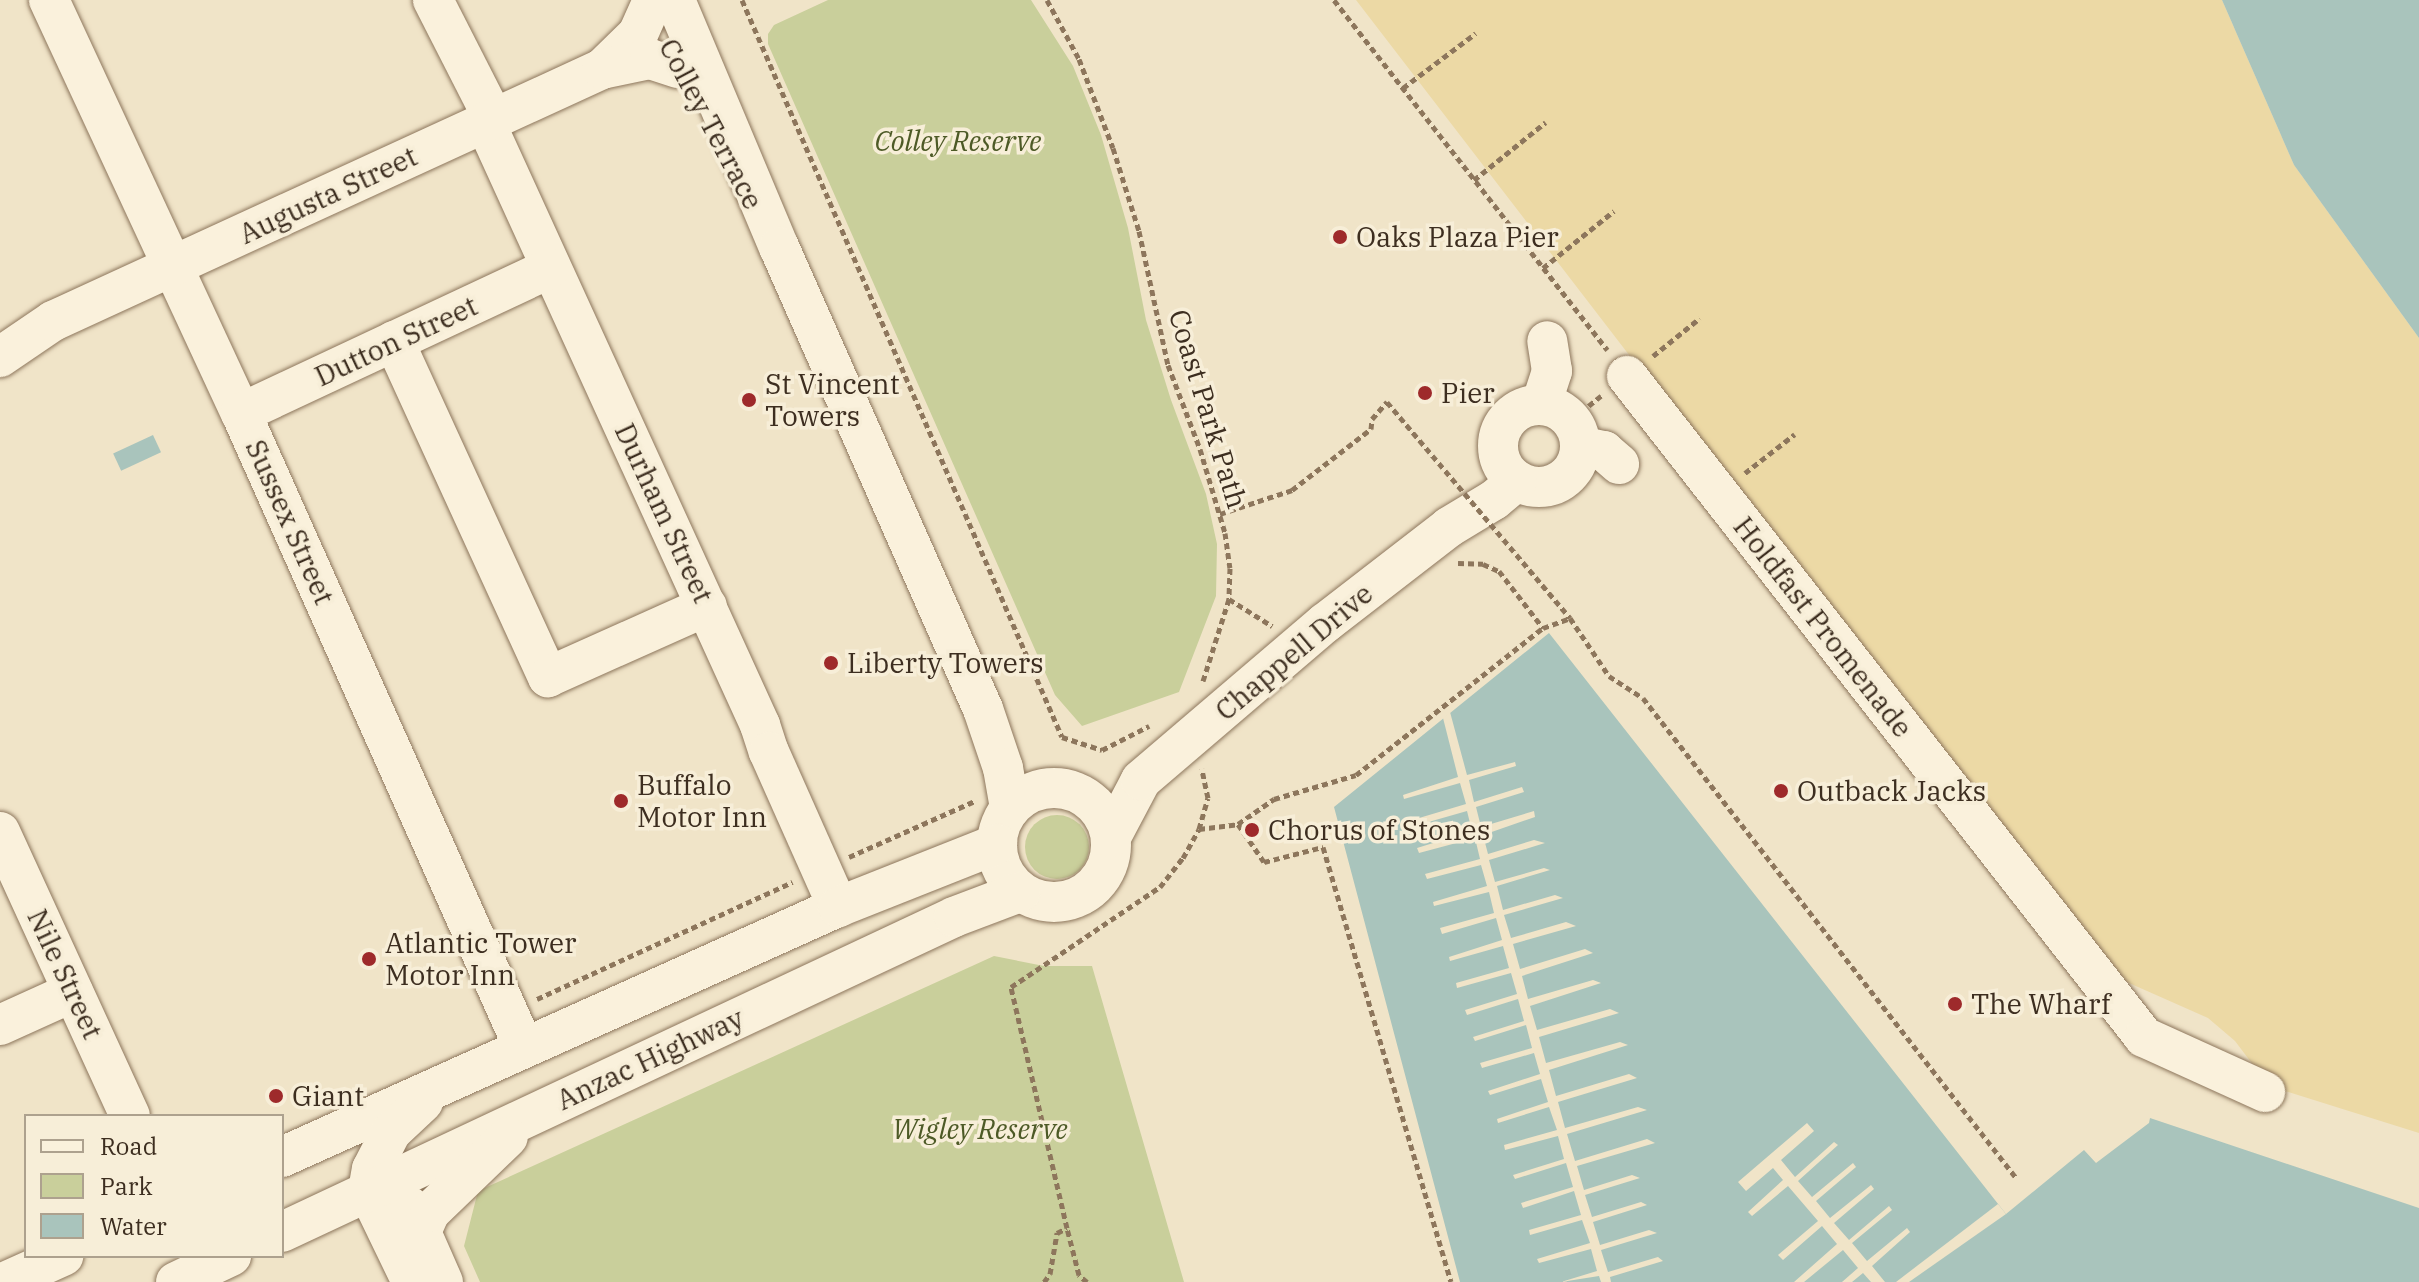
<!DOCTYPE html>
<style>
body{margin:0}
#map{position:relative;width:2419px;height:1282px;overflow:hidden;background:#f0e4c8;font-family:"IBM Plex Serif",serif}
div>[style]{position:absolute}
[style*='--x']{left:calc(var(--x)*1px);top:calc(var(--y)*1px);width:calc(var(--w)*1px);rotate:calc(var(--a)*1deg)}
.green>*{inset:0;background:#c9cf9b}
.round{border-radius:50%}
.sand>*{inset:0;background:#ecd9a5}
.water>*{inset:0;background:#a9c4bc;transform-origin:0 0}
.pier>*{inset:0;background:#f0e4c8}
.path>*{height:5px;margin-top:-2.5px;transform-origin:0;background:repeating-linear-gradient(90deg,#8d765c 0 6px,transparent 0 10px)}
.roads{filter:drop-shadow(0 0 2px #8d765c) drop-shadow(0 0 2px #8d765c)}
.minor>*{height:40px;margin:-20px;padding:0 20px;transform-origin:20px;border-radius:20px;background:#faf1dc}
.minor>.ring{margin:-20px;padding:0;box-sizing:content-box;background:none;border:40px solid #faf1dc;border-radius:50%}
.path-bridge>*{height:5px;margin-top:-2.5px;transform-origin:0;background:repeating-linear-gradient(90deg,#8d765c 0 6px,transparent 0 10px)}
.dots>*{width:22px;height:22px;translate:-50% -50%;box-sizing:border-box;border:4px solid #f7eed8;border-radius:50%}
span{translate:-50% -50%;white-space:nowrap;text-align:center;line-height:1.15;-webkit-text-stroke:7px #f7eed8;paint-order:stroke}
.street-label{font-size:28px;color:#3d2e20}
.park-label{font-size:28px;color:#4d5a26;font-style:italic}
.poi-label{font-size:28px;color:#3d2e20}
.left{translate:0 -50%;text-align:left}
.legend{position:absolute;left:24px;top:1114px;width:260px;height:144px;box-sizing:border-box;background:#f7eed8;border:2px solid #ada18e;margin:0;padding:10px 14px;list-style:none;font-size:24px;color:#3d2e20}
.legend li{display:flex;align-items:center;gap:16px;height:40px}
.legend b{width:40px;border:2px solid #ada18e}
</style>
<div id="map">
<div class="green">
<div style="clip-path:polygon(828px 0,1031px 0,1073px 66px,1101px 135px,1128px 228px,1146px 320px,1171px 400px,1206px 494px,1217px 544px,1216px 596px,1179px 692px,1082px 726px,1055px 695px,768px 44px,768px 34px,774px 25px)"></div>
<div class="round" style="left:1025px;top:815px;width:64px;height:64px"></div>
<div style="clip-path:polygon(994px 956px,1044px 966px,1092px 966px,1184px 1282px,480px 1282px,464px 1246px,478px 1191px)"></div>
</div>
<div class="sand">
<div style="clip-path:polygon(1356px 0,2222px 0,2294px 165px,2419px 338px,2419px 1133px,2269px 1086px,2235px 1041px,2208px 1018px,2129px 983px,2096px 962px)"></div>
</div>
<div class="water">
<div style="clip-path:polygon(2222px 0,2419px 0,2419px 338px,2294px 165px)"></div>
<div style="left:153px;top:435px;width:19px;height:44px;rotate:65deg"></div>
<div style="clip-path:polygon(1549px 633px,2006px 1214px,2084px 1150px,2096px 1163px,2149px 1123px,2150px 1118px,2419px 1208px,2419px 1282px,1460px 1282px,1334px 807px)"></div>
</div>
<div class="pier">
<div style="clip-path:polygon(1450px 712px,1467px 775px,1515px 762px,1516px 766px,1469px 780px,1474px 802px,1522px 787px,1524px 792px,1476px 807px,1481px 827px,1534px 811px,1535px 817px,1483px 835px,1488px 854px,1534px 840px,1545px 843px,1489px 860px,1495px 882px,1544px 868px,1550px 870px,1497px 886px,1503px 910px,1555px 895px,1563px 898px,1504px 915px,1511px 938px,1566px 922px,1576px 926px,1513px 944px,1520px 969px,1585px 949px,1593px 953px,1522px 976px,1528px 999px,1593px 980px,1601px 983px,1530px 1006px,1537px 1030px,1610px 1009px,1619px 1013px,1539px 1037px,1546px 1063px,1620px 1042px,1628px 1045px,1549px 1070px,1556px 1096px,1629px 1074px,1637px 1078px,1558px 1102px,1565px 1128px,1638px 1107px,1647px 1110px,1567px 1134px,1575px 1161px,1647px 1139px,1655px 1143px,1577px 1166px,1584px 1190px,1632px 1175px,1640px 1178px,1585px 1195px,1592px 1217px,1641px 1202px,1647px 1205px,1593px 1222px,1600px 1245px,1649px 1230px,1657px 1233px,1601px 1250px,1608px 1272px,1658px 1257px,1663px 1261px,1610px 1277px,1611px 1282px,1601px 1282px,1599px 1276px,1561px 1282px,1597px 1271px,1591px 1249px,1539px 1263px,1537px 1259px,1590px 1243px,1582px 1220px,1530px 1235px,1529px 1230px,1581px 1215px,1574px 1191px,1523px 1208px,1521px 1203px,1573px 1187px,1566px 1163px,1515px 1179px,1513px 1175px,1564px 1159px,1558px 1136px,1505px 1150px,1504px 1145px,1557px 1130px,1549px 1107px,1498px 1123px,1497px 1119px,1548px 1102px,1541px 1079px,1490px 1095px,1488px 1091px,1540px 1074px,1534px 1053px,1482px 1068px,1480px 1063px,1532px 1048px,1526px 1025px,1475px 1041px,1473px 1037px,1524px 1021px,1518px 999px,1467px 1015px,1465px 1010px,1517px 994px,1511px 973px,1457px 988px,1456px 983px,1509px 968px,1503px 946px,1450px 961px,1449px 957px,1502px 940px,1496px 918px,1442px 934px,1440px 928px,1494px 913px,1489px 892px,1434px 906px,1433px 902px,1487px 886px,1481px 865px,1427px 879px,1425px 874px,1480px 859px,1475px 838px,1419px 853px,1417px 848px,1472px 831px,1467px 811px,1411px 827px,1409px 821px,1466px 804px,1460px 783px,1404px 799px,1403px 795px,1458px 777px,1443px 718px)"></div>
<div style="clip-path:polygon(1807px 1123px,1814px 1131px,1781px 1160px,1795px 1177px,1834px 1142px,1838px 1145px,1798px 1181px,1812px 1197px,1853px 1163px,1856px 1167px,1816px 1201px,1830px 1218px,1871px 1185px,1874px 1189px,1834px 1223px,1849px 1240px,1889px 1206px,1892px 1210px,1852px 1243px,1867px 1261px,1907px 1228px,1910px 1232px,1872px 1266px,1885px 1282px,1871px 1282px,1863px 1273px,1852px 1282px,1842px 1282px,1858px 1268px,1843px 1250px,1804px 1282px,1794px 1282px,1837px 1244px,1822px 1226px,1783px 1260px,1778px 1255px,1818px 1221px,1788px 1186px,1752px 1216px,1748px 1212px,1783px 1180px,1773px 1168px,1746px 1191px,1738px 1182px)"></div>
<div style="clip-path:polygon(1998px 1204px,2006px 1214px,1909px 1282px,1896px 1282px)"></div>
</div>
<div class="path">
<div style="--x:742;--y:0;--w:803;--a:66.53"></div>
<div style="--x:1062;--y:737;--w:42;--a:18"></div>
<div style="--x:1102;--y:750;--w:53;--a:-27.1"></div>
<div style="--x:1047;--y:0;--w:67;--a:61.5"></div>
<div style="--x:1079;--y:59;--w:95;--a:69.1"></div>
<div style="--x:1113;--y:148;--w:87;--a:72.6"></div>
<div style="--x:1139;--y:231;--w:137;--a:77.8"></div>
<div style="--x:1168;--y:365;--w:90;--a:69.1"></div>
<div style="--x:1200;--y:449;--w:88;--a:73.4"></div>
<div style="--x:1225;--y:533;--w:35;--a:82"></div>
<div style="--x:1230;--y:568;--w:31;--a:92"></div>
<div style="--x:1229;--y:599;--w:86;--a:107.6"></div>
<div style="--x:1334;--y:0;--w:444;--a:52"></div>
<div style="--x:1403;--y:88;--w:91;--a:-37"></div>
<div style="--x:1474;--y:180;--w:92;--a:-38.9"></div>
<div style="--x:1543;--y:268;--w:91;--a:-38.8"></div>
<div style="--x:1653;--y:356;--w:60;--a:-39"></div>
<div style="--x:1581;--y:412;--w:26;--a:-39"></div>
<div style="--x:1745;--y:473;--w:63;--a:-38"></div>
<div style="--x:1220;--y:514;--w:76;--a:-18.4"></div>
<div style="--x:1292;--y:490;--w:100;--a:-37.7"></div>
<div style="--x:1371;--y:429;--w:10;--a:-84"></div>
<div style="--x:1372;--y:419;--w:23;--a:-49"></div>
<div style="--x:1458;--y:563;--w:25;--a:2"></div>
<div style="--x:1483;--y:564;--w:17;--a:24"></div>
<div style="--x:1499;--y:571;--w:72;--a:52.3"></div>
<div style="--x:1543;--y:628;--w:29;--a:-20"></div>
<div style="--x:1570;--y:618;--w:70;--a:56.1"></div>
<div style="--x:1609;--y:676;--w:40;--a:32.9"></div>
<div style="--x:1643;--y:698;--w:609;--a:52.13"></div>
<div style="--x:1229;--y:599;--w:51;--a:32.1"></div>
<div style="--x:1238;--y:824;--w:46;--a:55.6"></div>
<div style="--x:1264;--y:862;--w:61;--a:-14.3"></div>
<div style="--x:1323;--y:847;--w:453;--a:73.6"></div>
<div style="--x:1199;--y:829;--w:39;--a:-7"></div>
<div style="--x:1238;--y:824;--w:44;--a:-34.8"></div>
<div style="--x:1274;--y:799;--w:85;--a:-16.3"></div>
<div style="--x:1356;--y:775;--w:238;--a:-38.2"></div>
<div style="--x:849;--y:857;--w:138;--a:-24"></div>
<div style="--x:537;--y:999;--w:281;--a:-24.6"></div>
<div style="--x:1044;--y:1282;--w:10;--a:-53"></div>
<div style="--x:1050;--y:1274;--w:42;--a:-80.3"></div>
<div style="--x:1057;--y:1233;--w:11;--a:-27"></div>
<div style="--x:1087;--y:1282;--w:11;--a:-139"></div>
<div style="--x:1079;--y:1275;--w:49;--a:-104.3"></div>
<div style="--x:1067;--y:1228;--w:247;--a:-103.1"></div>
<div style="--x:1011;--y:987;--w:179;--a:-33.9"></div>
<div style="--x:1160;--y:887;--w:37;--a:-52"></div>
<div style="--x:1183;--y:858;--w:33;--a:-61"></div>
<div style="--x:1199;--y:829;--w:32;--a:-74"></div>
<div style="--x:1208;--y:798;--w:30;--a:-102"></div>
</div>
<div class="roads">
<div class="minor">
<div style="--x:49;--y:0;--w:455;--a:65.1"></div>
<div style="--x:241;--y:413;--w:695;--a:65.98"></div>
<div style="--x:433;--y:0;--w:132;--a:63"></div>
<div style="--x:675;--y:0;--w:268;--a:67.2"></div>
<div style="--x:779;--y:247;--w:505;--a:66.18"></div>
<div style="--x:983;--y:709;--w:62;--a:71.3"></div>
<div style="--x:1003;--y:768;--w:41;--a:80.1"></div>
<div style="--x:602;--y:69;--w:50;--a:-44.2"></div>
<div style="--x:638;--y:34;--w:30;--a:-66"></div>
<div style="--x:485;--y:122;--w:663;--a:65.48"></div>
<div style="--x:760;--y:725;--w:28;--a:72"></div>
<div style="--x:769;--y:752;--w:170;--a:66"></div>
<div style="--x:394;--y:341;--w:370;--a:65.4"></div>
<div style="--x:548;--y:677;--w:174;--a:-24.1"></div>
<div style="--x:0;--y:357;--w:64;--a:-34.2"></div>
<div style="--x:53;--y:321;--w:604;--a:-24.66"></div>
<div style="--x:602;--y:69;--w:49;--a:-11.8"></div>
<div style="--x:650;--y:59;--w:29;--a:18"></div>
<div style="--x:1627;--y:376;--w:839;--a:51.97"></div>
<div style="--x:2144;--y:1037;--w:133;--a:24.4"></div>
<div style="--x:1541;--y:405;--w:36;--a:-72"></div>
<div style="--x:1552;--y:371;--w:30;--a:-99"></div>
<div class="ring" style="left:1498px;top:405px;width:42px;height:42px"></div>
<div style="--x:241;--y:413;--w:341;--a:-25.1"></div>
<div style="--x:1580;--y:446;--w:25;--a:12"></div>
<div style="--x:1604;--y:451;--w:20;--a:41"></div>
<div class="ring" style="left:997px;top:788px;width:74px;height:74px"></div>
<div style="--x:0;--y:832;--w:312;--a:65.4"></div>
<div style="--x:1111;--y:837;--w:64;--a:-62.2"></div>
<div style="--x:1141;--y:780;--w:242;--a:-40.5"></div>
<div style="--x:1325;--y:623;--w:157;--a:-37.7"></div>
<div style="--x:1449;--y:527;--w:52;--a:-31"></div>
<div style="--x:1494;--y:500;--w:30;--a:-40"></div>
<div style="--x:0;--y:1025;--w:80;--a:-24.3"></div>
<div style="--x:282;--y:1157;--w:610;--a:-24.21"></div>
<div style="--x:838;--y:907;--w:171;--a:-21.6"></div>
<div style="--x:368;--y:1191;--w:22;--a:-80"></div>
<div style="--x:372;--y:1169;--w:42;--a:-62.8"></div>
<div style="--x:391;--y:1132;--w:44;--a:-43.2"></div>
<div style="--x:368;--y:1191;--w:101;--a:64.2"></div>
<div style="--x:410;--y:1207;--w:82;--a:66.3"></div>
<div style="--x:282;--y:1232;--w:742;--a:-25.11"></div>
<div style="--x:954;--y:917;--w:71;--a:-20.7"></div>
<div style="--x:421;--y:1232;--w:22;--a:-66"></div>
<div style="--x:430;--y:1212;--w:108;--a:-43.9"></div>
<div style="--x:5;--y:1282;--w:64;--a:-24.1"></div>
<div style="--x:176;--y:1282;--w:61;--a:-25.3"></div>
</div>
</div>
<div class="path-bridge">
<div style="--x:1387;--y:402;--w:283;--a:49.7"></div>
</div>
<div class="dots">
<div style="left:1340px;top:237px;background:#9e2a2b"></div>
<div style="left:1425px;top:393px;background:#9e2a2b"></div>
<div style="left:749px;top:400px;background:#9e2a2b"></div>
<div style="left:831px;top:663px;background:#9e2a2b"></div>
<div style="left:1781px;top:791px;background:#9e2a2b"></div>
<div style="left:621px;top:801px;background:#9e2a2b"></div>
<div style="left:1252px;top:830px;background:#9e2a2b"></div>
<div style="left:369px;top:959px;background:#9e2a2b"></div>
<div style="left:1955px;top:1004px;background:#9e2a2b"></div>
<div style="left:276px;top:1096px;background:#9e2a2b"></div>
</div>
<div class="street-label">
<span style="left:711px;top:124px;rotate:62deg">Colley Terrace</span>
<span style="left:328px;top:195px;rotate:-25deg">Augusta Street</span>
<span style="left:396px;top:341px;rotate:-25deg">Dutton Street</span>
<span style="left:1208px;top:409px;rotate:73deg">Coast Park Path</span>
<span style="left:664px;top:513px;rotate:65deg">Durham Street</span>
<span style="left:290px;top:522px;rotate:66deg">Sussex Street</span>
<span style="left:1823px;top:627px;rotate:52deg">Holdfast Promenade</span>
<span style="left:1294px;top:652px;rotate:-40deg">Chappell Drive</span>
<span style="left:65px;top:974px;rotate:65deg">Nile Street</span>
<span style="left:650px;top:1059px;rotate:-25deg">Anzac Highway</span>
</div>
<div class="park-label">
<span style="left:958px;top:141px">Colley Reserve</span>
<span style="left:980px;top:1129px">Wigley Reserve</span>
</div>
<div class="poi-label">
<span class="left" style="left:1356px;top:237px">Oaks Plaza Pier</span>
<span class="left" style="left:765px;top:400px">St Vincent<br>Towers</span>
<span class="left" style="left:1441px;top:393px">Pier</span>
<span class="left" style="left:847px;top:663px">Liberty Towers</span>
<span class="left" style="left:637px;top:801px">Buffalo<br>Motor Inn</span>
<span class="left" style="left:1797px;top:791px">Outback Jacks</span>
<span class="left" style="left:1268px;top:830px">Chorus of Stones</span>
<span class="left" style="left:385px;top:959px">Atlantic Tower<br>Motor Inn</span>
<span class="left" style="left:1971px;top:1004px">The Wharf</span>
<span class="left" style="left:292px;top:1096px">Giant</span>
</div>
<ul class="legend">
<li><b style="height:10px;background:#faf1dc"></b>Road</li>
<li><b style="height:22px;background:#c9cf9b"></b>Park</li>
<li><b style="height:22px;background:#a9c4bc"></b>Water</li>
</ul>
</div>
